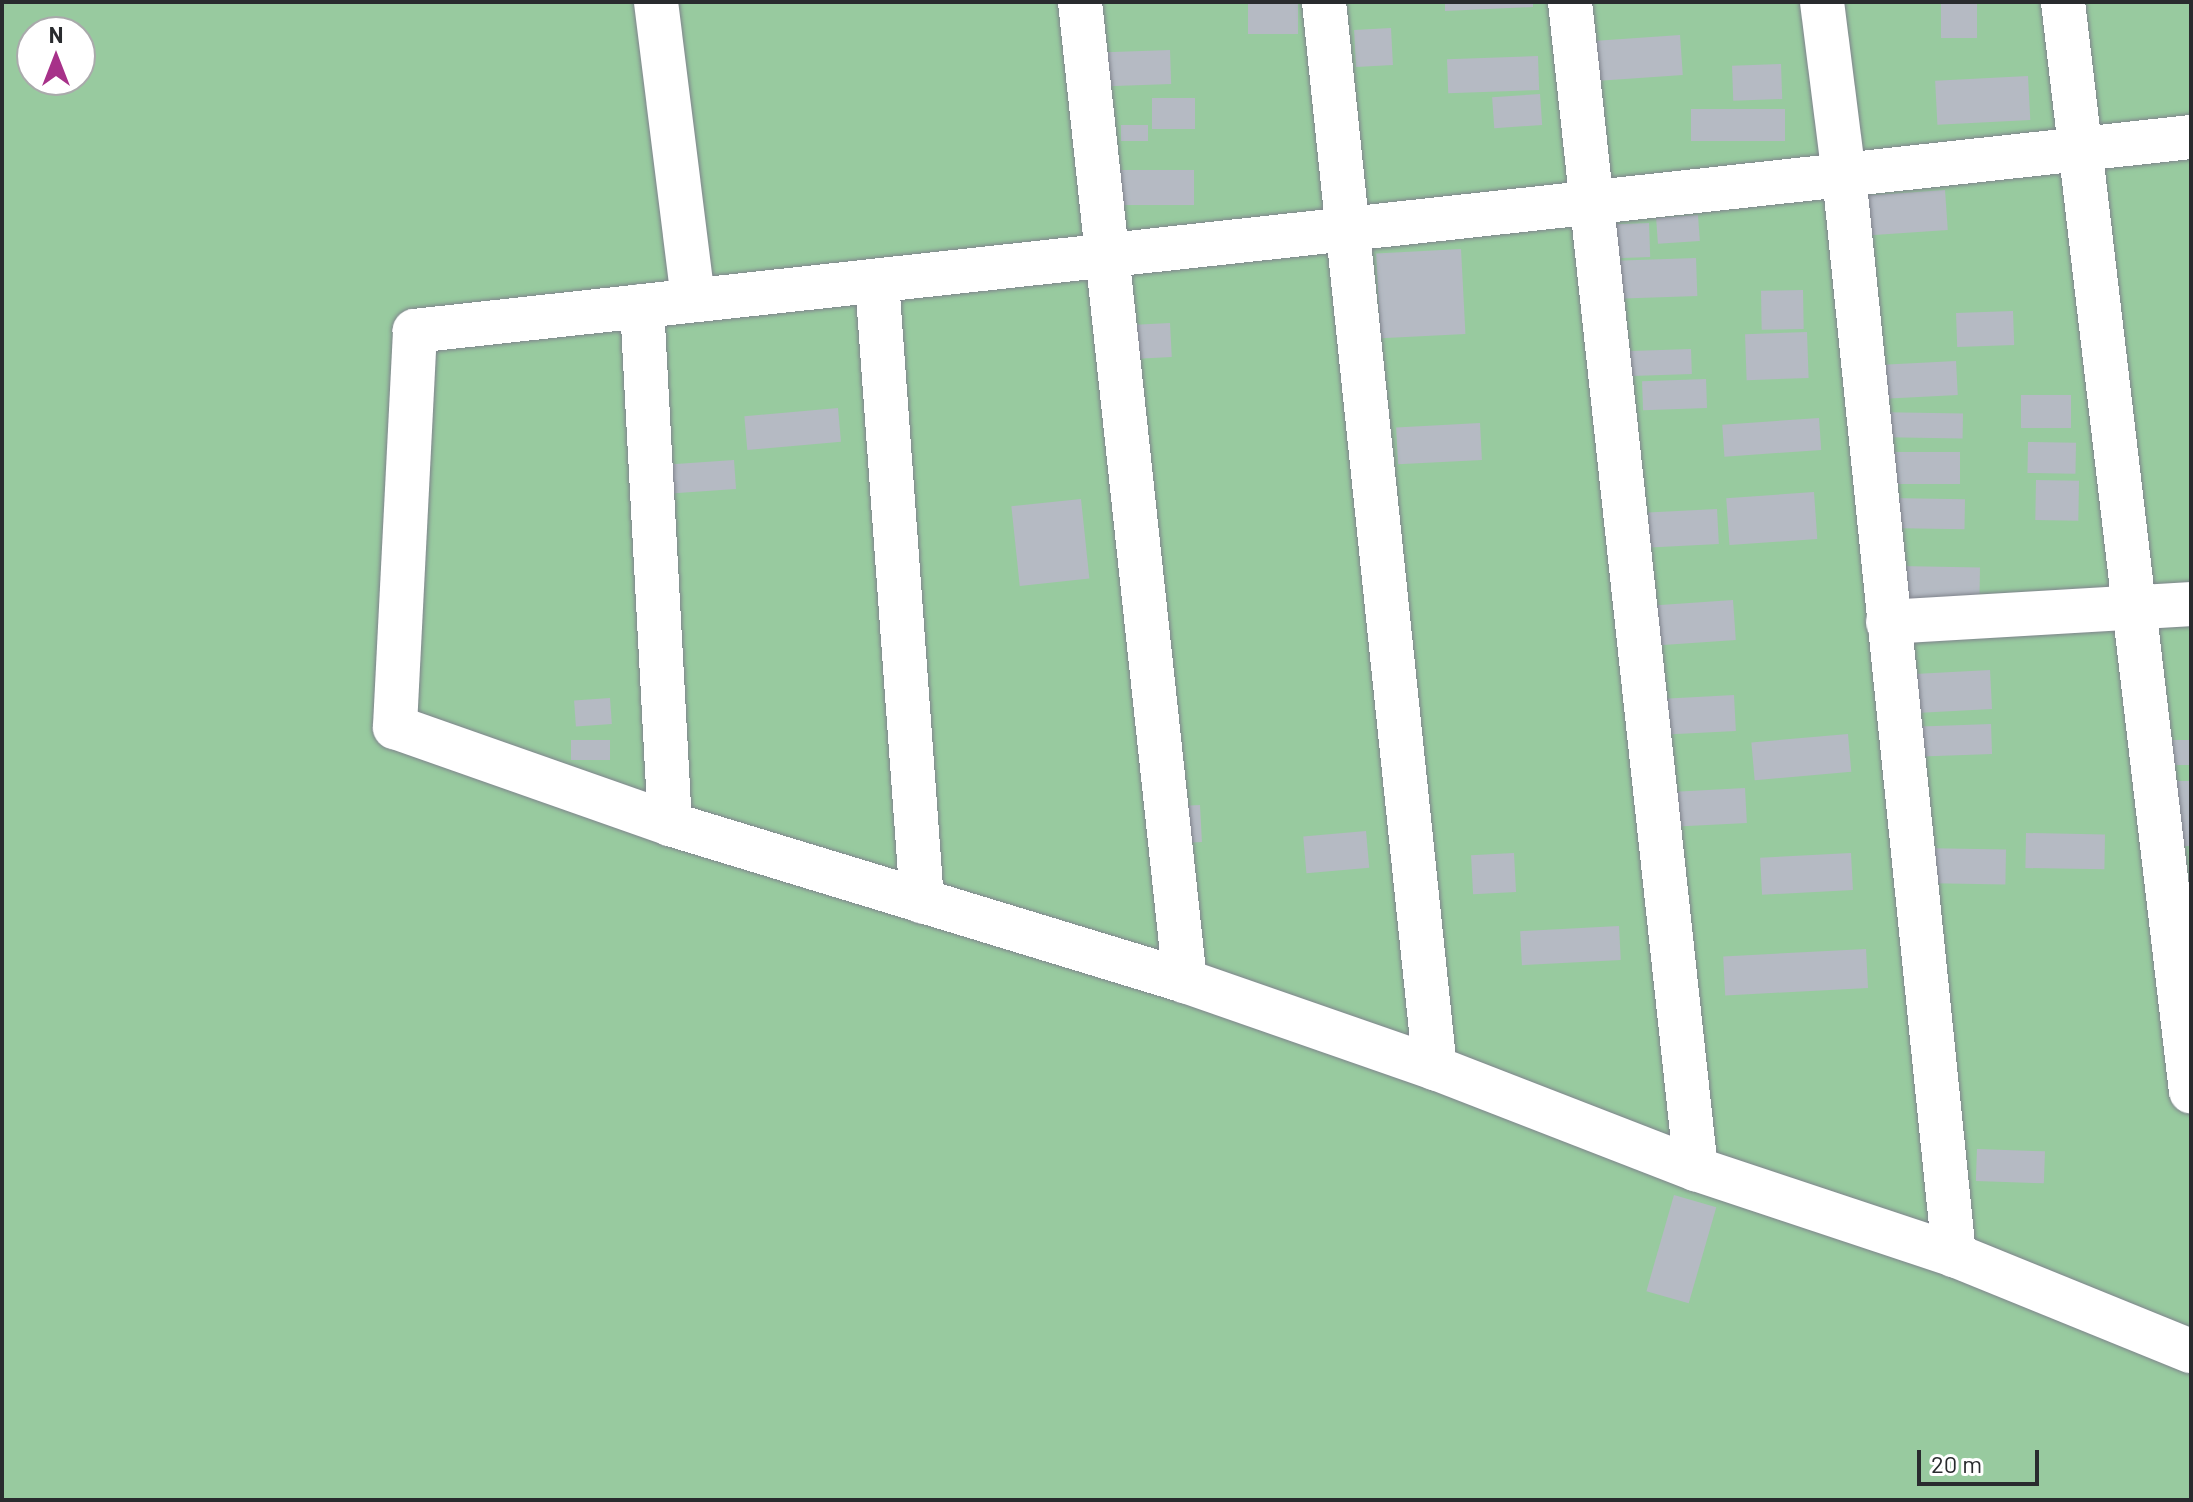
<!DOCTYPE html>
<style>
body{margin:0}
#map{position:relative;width:2193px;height:1502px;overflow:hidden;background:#dbe0ea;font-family:Barlow,sans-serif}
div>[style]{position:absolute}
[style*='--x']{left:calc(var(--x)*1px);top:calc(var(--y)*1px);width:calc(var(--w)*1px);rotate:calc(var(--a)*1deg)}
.green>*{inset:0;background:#98ca9f}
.building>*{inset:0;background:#b5bac3;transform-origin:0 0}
.roads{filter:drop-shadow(0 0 2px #7f838c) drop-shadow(0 0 2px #7f838c)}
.minor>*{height:44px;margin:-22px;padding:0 22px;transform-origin:22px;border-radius:22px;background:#fff}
span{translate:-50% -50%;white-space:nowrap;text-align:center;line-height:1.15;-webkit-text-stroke:7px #fff;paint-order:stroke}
.frame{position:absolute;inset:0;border:4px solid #292b2e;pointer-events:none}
.north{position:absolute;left:16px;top:16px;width:80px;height:80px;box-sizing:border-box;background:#fff;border:2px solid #a9aaab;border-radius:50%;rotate:0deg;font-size:22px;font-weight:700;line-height:32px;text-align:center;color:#292b2e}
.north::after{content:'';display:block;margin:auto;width:28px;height:36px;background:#a73189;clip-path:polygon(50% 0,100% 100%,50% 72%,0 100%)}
.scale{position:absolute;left:1917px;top:1450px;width:122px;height:36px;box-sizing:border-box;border:4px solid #292b2e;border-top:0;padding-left:10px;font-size:24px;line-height:28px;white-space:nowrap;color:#292b2e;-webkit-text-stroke:6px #fff;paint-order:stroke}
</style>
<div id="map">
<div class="green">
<div style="clip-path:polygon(evenodd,2px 2px,2191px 2px,2191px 1500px,2px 1500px,2px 2px,32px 32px,80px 32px,80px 80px,32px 80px,32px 32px)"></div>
</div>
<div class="building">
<div style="left:1248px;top:2px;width:50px;height:32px"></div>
<div style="clip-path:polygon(1445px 2px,1533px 2px,1533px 7px,1445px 11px)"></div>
<div style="left:1941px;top:2px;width:36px;height:36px"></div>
<div style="left:1391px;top:28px;width:37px;height:37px;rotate:87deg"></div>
<div style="left:1680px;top:35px;width:40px;height:87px;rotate:86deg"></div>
<div style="left:1170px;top:50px;width:34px;height:64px;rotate:88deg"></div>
<div style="left:1538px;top:56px;width:34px;height:91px;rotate:88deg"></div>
<div style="left:1781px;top:64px;width:35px;height:49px;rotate:88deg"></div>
<div style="left:2028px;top:76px;width:44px;height:93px;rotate:87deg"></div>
<div style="left:1540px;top:94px;width:31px;height:48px;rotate:86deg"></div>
<div style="left:1152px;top:98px;width:43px;height:31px"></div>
<div style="left:1785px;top:109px;width:32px;height:94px;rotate:90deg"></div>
<div style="left:1148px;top:125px;width:16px;height:27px;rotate:90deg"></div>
<div style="left:1194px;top:170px;width:35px;height:76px;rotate:90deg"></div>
<div style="left:1945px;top:190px;width:40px;height:85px;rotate:86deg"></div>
<div style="left:1698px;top:215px;width:26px;height:42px;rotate:86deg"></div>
<div style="left:1649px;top:223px;width:34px;height:35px;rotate:88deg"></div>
<div style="left:1461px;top:249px;width:85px;height:85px;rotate:87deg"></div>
<div style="left:1696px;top:258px;width:38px;height:81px;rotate:88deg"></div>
<div style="left:1803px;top:290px;width:39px;height:42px;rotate:89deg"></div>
<div style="left:2013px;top:311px;width:34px;height:57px;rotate:88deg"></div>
<div style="left:1170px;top:323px;width:34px;height:44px;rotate:87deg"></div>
<div style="left:1807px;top:332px;width:46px;height:62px;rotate:88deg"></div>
<div style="left:1691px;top:349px;width:25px;height:68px;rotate:88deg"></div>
<div style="left:1956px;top:361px;width:34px;height:78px;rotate:87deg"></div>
<div style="left:1706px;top:379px;width:29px;height:64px;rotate:88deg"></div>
<div style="left:2021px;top:395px;width:50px;height:33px"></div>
<div style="left:838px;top:408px;width:34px;height:94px;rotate:85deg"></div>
<div style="left:1873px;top:412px;width:90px;height:25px;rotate:1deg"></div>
<div style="left:1819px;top:418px;width:32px;height:97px;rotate:86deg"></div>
<div style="left:1480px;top:423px;width:37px;height:84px;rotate:87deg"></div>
<div style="left:2028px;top:442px;width:48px;height:31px;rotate:1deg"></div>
<div style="left:1880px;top:452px;width:80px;height:32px"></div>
<div style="left:734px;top:460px;width:29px;height:73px;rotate:86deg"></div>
<div style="left:2036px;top:480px;width:43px;height:40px;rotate:1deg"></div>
<div style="left:1814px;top:492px;width:47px;height:88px;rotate:86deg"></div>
<div style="left:1890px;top:498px;width:75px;height:30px;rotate:1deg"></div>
<div style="left:1081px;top:499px;width:80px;height:70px;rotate:84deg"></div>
<div style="left:1717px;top:509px;width:35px;height:69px;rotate:87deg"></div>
<div style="left:1899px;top:566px;width:81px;height:43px;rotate:1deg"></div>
<div style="left:1733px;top:600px;width:40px;height:91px;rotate:86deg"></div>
<div style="left:1990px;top:670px;width:39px;height:90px;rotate:87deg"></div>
<div style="left:1734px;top:695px;width:36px;height:79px;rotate:87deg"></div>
<div style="left:610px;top:698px;width:26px;height:36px;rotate:86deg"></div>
<div style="left:1991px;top:724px;width:30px;height:84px;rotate:88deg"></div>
<div style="left:1848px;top:734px;width:38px;height:97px;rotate:85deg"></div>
<div style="left:610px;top:740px;width:20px;height:39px;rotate:90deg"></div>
<div style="left:2191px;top:740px;width:25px;height:32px;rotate:90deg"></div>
<div style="left:2191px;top:781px;width:65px;height:24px;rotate:90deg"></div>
<div style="left:1745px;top:788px;width:35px;height:79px;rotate:87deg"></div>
<div style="left:1200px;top:805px;width:37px;height:25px;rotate:87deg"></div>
<div style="left:1366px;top:831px;width:37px;height:63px;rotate:85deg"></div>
<div style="left:2026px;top:833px;width:79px;height:35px;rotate:1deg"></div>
<div style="left:1920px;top:848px;width:86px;height:35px;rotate:1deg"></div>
<div style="left:1514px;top:853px;width:39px;height:43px;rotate:87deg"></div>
<div style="left:1851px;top:853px;width:37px;height:91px;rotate:87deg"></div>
<div style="left:1619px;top:926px;width:34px;height:99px;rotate:87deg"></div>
<div style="left:1866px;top:949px;width:39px;height:143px;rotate:87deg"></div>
<div style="left:1977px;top:1149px;width:68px;height:32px;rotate:2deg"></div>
<div style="left:1674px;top:1195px;width:44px;height:100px;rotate:16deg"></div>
</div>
<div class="roads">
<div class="minor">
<div style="--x:656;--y:2;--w:300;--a:82.9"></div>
<div style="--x:1080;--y:2;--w:985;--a:83.88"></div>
<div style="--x:1324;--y:2;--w:1072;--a:84.06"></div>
<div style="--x:1570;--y:2;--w:1174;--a:83.84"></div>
<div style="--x:1822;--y:2;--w:174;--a:82.8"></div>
<div style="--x:1844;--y:175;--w:1086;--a:84.18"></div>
<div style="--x:2063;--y:2;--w:1097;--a:83.3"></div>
<div style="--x:2191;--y:137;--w:1787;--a:173.77"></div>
<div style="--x:415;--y:331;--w:397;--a:92.9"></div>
<div style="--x:395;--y:727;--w:292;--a:19.4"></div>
<div style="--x:670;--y:824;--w:538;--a:16.95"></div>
<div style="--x:1185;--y:981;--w:265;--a:19.2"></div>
<div style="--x:1435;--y:1068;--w:280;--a:21.2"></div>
<div style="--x:1696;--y:1169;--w:272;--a:18.4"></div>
<div style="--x:1954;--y:1255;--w:256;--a:22.1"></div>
<div style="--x:877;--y:281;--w:622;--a:85.85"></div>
<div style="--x:642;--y:306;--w:519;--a:86.91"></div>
<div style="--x:1888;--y:622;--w:304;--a:-3.4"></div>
</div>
</div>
<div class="frame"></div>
<div class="north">N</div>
<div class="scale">20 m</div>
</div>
